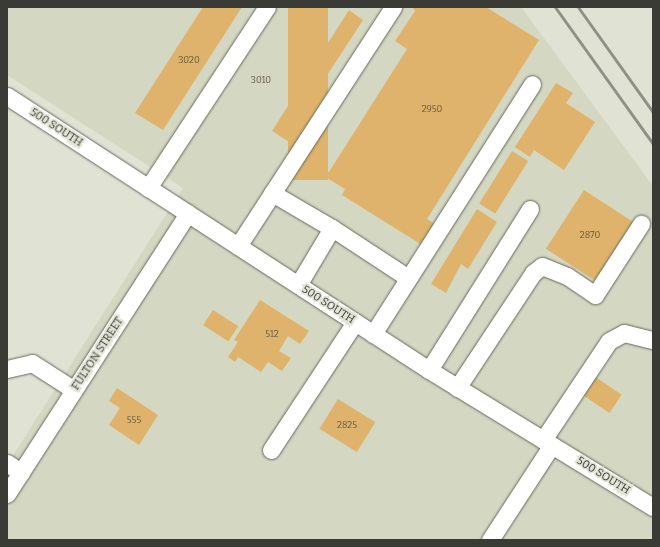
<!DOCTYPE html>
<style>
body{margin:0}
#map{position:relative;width:660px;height:547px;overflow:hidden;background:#e0e2d4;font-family:Bitter,serif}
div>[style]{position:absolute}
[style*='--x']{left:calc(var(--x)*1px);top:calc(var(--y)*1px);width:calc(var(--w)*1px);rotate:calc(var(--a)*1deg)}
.built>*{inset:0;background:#d4d7c1}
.building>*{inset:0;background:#dfb36b;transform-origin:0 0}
.roads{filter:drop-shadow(0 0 1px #66685c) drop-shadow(0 0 1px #66685c)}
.minor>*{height:17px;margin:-8.5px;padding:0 8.5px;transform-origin:8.5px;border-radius:8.5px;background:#fff}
.rail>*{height:3px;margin:-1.5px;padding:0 1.5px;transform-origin:1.5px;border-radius:1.5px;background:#8f9187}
span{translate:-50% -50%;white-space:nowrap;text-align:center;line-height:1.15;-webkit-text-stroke:3.5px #e0e2d4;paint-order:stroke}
.number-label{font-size:9px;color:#635942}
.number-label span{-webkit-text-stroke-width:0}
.street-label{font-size:11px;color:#3a3b35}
.frame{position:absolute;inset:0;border:8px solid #3a3b35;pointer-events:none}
</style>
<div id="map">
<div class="built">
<div style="clip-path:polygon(7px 7px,521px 7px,653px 186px,653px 540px,7px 540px,7px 465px,183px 188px,7px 75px)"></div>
</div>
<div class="building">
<div style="clip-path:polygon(203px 7px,242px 7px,163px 130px,135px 113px)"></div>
<div style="left:288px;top:7px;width:40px;height:173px"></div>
<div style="clip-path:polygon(412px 7px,486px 7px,539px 40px,427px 219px,435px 224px,422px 245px,342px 195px,345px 189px,322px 175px,325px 169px,329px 172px,407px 49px,395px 41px,415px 11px)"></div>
<div style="clip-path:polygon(349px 10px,363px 20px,302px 114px,308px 118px,291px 143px,272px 131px)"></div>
<div style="clip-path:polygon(556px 83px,573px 93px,566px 103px,595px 122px,564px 170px,534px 150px,530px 157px,515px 147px)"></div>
<div style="left:512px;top:151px;width:19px;height:62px;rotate:32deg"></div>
<div style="left:584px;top:190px;width:59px;height:70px;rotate:33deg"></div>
<div style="clip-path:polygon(477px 209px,497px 222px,468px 269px,461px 264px,446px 293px,431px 284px)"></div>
<div style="clip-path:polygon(260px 300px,309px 331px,300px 344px,288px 336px,279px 351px,291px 358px,282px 371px,268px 362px,261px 372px,238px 357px,235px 362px,228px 357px,238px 342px,234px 340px)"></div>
<div style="left:213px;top:310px;width:30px;height:18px;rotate:33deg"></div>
<div style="left:591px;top:374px;width:37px;height:22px;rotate:34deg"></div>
<div style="clip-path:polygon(117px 388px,158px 415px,139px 445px,109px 425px,120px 408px,109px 401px)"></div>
<div style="left:338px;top:399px;width:44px;height:35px;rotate:32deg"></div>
</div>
<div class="roads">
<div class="minor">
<div style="--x:7;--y:96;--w:503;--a:33"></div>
<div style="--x:429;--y:370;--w:263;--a:31.5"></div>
<div style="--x:148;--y:188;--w:217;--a:-56.7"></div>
<div style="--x:272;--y:193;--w:69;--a:30.3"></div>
<div style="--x:332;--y:228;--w:66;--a:120.8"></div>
<div style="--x:332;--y:228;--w:91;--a:33.3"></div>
<div style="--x:238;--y:246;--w:285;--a:-57"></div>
<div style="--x:373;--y:334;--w:296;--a:-57.5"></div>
<div style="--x:7;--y:369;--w:26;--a:-13"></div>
<div style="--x:32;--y:363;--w:50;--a:32.7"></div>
<div style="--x:429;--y:370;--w:190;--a:-57.9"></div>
<div style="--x:457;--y:388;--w:138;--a:-56.5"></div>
<div style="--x:533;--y:273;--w:11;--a:-38"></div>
<div style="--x:542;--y:266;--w:27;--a:22"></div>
<div style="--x:567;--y:276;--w:34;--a:34"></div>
<div style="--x:595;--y:295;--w:85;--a:-57.1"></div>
<div style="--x:543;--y:440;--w:119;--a:-56.3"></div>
<div style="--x:609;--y:341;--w:17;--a:-28"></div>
<div style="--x:624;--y:333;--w:30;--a:14"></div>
<div style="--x:271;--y:450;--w:153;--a:-56.7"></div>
<div style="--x:7;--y:463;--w:17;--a:33"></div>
<div style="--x:7;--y:494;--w:334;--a:-57.2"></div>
<div style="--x:490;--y:540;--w:113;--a:-56.9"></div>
</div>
</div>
<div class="rail">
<div style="--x:555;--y:7;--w:168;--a:54.4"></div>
<div style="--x:578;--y:7;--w:129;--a:54.5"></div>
</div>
<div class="number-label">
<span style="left:189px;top:60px">3020</span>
<span style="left:261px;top:80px">3010</span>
<span style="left:432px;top:109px">2950</span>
<span style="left:590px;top:235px">2870</span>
<span style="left:272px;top:334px">512</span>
<span style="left:134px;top:420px">555</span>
<span style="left:347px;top:425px">2825</span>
</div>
<div class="street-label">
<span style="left:56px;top:128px;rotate:33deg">500 SOUTH</span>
<span style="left:328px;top:305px;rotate:33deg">500 SOUTH</span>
<span style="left:98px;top:354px;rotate:-57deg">FULTON STREET</span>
<span style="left:603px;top:476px;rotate:32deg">500 SOUTH</span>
</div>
<div class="frame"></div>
</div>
